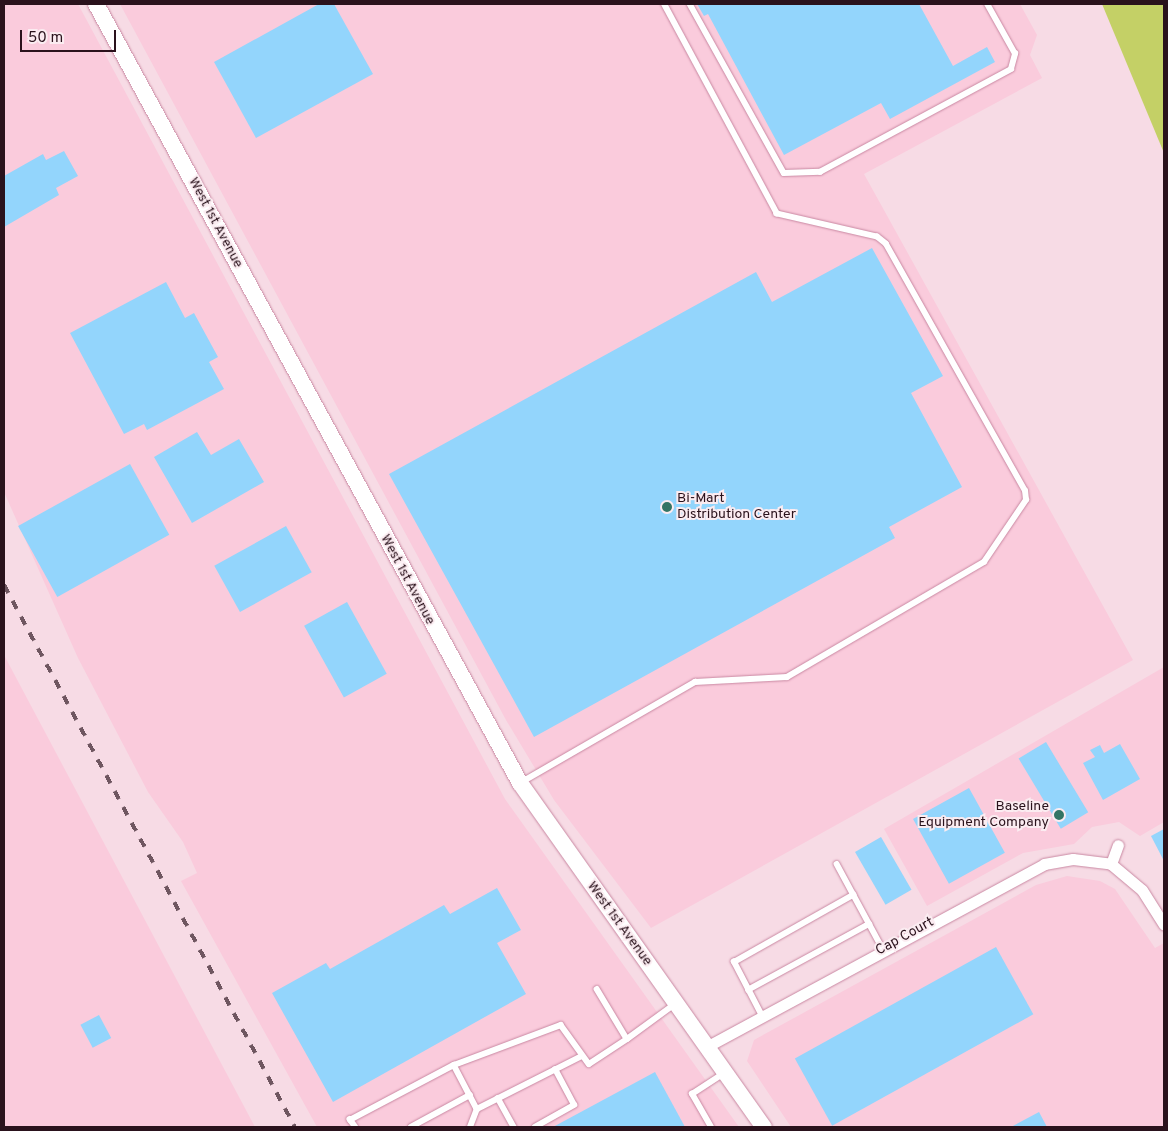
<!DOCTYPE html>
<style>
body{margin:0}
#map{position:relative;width:1168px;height:1131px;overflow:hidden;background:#f7dbe5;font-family:Overpass,sans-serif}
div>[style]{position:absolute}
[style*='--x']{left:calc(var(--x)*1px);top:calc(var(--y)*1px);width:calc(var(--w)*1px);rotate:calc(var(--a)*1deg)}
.built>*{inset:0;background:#facbdc}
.green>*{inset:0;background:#c4d066}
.building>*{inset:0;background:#93d5fc;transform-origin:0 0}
.roads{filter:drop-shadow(0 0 1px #c988a2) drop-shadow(0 0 1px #c988a2)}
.lane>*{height:5.5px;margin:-2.75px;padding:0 2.75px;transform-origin:2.75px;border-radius:2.75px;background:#fff}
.street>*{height:11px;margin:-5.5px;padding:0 5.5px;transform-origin:5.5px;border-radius:5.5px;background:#fff}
.secondary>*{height:16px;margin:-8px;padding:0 8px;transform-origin:8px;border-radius:8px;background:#fff}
.rail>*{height:4px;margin-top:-2px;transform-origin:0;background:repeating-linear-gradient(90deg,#6f5660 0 9px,transparent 0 18px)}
.dots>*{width:14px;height:14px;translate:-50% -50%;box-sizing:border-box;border:2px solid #fbecf1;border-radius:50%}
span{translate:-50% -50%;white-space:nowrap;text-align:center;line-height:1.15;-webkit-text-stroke:4px #fbecf1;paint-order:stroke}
.street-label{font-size:14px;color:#2a121c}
.poi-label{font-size:14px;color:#2a121c}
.left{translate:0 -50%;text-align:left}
.right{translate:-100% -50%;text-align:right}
.frame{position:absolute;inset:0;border:5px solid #2a121c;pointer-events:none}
.scale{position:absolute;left:20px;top:30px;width:96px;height:22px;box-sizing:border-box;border:2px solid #2a121c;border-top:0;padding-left:6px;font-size:15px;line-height:18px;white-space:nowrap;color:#2a121c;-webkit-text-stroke:4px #fbecf1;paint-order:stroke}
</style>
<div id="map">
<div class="built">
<div style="clip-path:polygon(4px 4px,78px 4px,505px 799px,739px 1127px,317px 1127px,181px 881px,197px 873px,183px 842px,148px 792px,78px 658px,4px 492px)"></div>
<div style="clip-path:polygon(120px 4px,1020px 4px,1037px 35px,1030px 55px,1042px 78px,864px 174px,1133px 660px,651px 928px,554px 800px,506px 720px)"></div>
<div style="clip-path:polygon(4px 655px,255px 1127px,4px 1127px)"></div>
<div style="clip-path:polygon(1164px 667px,1164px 822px,1140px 836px,1119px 822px,1092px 827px,1074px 844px,1023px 853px,927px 906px,884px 829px)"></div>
<div style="clip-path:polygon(1067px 876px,1100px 881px,1115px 889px,1155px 948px,1164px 943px,1164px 1127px,791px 1127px,747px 1061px,754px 1040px,1036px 885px)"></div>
</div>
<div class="green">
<div style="clip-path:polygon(1102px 4px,1164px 4px,1164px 153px)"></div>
</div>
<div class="building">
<div style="clip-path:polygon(319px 4px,334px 4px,373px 74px,256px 138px,214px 62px)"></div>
<div style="clip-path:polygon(697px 4px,919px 4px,953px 66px,987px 47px,995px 62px,890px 119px,881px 103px,784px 155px,708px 14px,704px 16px)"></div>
<div style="clip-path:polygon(64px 151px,78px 176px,56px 188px,59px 195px,4px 227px,4px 176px,43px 154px,46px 160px)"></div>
<div style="clip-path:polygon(872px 248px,943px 376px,911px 393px,962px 487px,889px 527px,895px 538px,534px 737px,389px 474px,756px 272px,772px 302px)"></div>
<div style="clip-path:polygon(166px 282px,185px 318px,194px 313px,218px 357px,209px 362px,224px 389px,147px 430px,144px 424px,124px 434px,70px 333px)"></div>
<div style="clip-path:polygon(197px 432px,211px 455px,239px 439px,264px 482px,192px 523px,154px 457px)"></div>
<div style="left:130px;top:464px;width:81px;height:128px;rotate:61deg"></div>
<div style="left:286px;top:526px;width:53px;height:82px;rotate:61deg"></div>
<div style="left:347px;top:602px;width:82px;height:49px;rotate:61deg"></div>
<div style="left:1046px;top:742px;width:82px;height:32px;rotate:59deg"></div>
<div style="clip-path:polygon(1120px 744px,1140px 779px,1103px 800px,1083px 763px,1095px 757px,1090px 750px,1100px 745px,1104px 753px)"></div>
<div style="left:969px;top:788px;width:74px;height:64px;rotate:61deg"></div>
<div style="clip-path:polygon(1164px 829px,1164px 861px,1151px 836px)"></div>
<div style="left:881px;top:837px;width:61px;height:30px;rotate:60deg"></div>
<div style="clip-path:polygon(497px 888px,521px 930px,497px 943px,526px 994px,333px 1102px,272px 993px,326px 963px,330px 969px,444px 905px,450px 914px)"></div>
<div style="left:996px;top:947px;width:77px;height:230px;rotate:61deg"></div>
<div style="left:99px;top:1015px;width:26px;height:21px;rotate:62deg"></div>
<div style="clip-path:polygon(655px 1072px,685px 1127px,553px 1127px)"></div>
<div style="clip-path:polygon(1039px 1112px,1047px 1127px,1011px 1127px)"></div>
</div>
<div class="roads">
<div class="lane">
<div style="--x:690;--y:4;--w:193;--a:60.9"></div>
<div style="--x:784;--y:173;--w:36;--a:-2"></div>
<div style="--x:820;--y:172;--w:217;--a:-28.3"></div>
<div style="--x:1011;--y:69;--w:16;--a:-75"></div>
<div style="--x:1015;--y:54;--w:57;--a:-119.2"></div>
<div style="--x:522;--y:782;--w:200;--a:-30"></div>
<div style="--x:695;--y:682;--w:92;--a:-3.1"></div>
<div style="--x:787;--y:677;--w:228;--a:-30.3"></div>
<div style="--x:984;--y:562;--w:75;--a:-55.9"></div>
<div style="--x:1026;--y:500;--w:9;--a:-96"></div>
<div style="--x:1025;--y:491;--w:283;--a:-119.4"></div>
<div style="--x:886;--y:244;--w:11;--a:-142"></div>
<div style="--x:877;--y:237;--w:103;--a:-167"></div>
<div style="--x:777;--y:214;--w:238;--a:-118.3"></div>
<div style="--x:837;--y:864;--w:97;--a:61.6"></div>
<div style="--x:597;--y:989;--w:58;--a:59"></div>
<div style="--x:627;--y:1039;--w:59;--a:-36.1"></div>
<div style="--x:748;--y:990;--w:138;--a:-28.6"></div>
<div style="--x:762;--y:1016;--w:61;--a:-117.4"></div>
<div style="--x:734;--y:962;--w:137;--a:-29.4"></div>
<div style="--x:454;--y:1065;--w:50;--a:62.4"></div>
<div style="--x:498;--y:1098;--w:33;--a:61"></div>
<div style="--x:355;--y:1127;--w:9;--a:-126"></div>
<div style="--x:350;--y:1120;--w:118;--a:-27.9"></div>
<div style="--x:454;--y:1065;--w:114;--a:-20.5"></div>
<div style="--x:561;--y:1025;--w:48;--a:54.3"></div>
<div style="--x:589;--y:1064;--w:45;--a:-33.3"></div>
<div style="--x:411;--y:1127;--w:67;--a:-28.5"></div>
<div style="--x:470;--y:1127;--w:19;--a:-69"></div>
<div style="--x:477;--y:1109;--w:115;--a:-26.8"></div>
<div style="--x:535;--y:1127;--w:45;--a:-29.4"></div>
<div style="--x:574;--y:1105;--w:40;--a:-118"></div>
<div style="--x:711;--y:1127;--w:38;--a:-120"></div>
<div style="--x:692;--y:1094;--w:37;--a:-33"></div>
</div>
<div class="street">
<div style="--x:1111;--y:864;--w:20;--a:-70"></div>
<div style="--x:708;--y:1046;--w:382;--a:-28.4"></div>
<div style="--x:1044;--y:864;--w:29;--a:-10"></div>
<div style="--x:1073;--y:859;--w:38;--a:7"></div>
<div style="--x:1111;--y:864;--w:40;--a:40"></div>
<div style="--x:1142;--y:890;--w:41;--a:57.8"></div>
</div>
<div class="secondary">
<div style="--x:96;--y:4;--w:887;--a:61.44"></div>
<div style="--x:520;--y:783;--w:422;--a:54.7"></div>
</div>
</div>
<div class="rail">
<div style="--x:4;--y:585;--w:615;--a:61.77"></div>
</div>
<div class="dots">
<div style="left:667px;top:507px;background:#337464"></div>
<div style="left:1059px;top:815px;background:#337464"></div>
</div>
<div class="street-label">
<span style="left:215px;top:223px;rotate:62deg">West 1st Avenue</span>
<span style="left:407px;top:580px;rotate:62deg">West 1st Avenue</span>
<span style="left:619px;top:924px;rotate:54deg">West 1st Avenue</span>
<span style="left:905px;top:937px;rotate:-29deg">Cap Court</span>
</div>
<div class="poi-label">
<span class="left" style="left:677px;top:507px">Bi-Mart<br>Distribution Center</span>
<span class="right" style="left:1049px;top:815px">Baseline<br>Equipment Company</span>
</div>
<div class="frame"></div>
<div class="scale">50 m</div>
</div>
